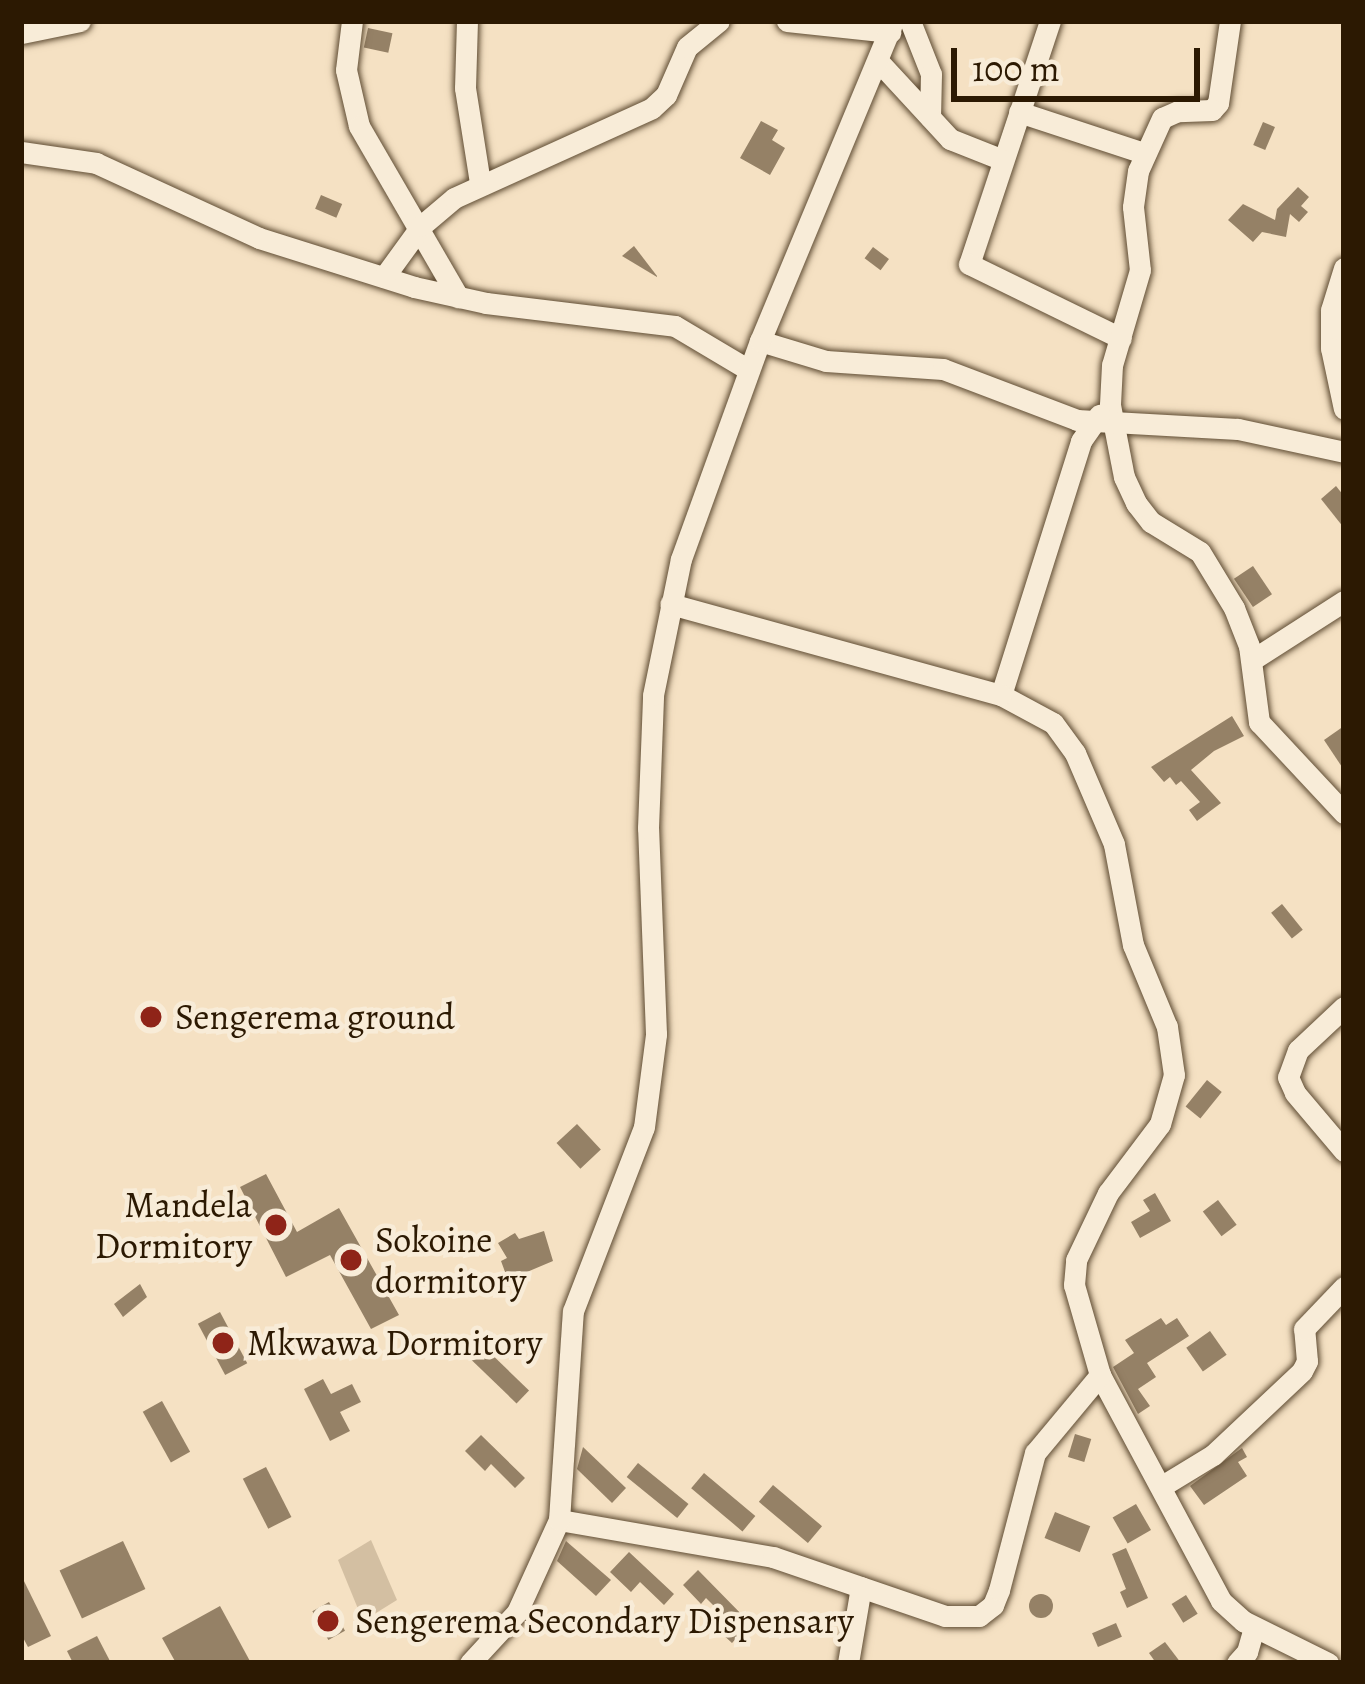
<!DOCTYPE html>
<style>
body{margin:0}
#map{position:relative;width:1365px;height:1684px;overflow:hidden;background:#f5e1c3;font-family:Alegreya,serif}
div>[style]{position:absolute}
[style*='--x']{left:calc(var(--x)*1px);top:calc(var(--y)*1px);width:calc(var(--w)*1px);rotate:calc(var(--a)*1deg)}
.green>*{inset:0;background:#d3bfa2}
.building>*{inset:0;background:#958166;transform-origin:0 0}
.round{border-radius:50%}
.roads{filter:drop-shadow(0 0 3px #5e4b32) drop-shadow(0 0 3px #5e4b32)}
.minor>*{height:21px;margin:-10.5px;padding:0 10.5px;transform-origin:10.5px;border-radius:10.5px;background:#f8ecd8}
.dots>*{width:33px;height:33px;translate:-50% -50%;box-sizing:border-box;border:6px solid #f8ecd8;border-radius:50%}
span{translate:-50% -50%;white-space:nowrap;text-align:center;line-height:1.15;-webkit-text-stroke:9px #f8ecd8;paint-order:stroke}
.poi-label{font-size:36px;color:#2c1902}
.left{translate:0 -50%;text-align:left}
.right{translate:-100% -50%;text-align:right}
.frame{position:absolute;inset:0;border:24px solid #2c1902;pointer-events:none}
.scale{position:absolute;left:951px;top:48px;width:249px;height:54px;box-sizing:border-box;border:6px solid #2c1902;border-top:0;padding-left:15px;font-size:36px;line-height:42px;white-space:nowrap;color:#2c1902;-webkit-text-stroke:9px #f8ecd8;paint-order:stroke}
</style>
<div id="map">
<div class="green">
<div style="clip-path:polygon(371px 1540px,397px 1600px,363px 1621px,338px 1560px)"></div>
</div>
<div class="building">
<div style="left:368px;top:28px;width:25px;height:20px;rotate:12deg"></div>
<div style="clip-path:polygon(761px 121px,778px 130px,772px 140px,785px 148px,770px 175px,740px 158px)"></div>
<div style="left:1263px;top:122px;width:13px;height:25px;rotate:23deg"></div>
<div style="clip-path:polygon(1298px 187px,1309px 197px,1301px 206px,1308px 212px,1299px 222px,1290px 214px,1286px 237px,1262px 232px,1253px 242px,1228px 220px,1243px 204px,1275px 220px,1277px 209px)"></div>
<div style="left:321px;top:195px;width:23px;height:15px;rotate:23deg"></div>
<div style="clip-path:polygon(634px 246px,657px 276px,657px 277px,622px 256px)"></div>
<div style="left:873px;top:247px;width:20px;height:14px;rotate:37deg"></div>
<div style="clip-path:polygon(1336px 486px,1344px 496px,1344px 528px,1321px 499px)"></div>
<div style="left:1253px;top:566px;width:34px;height:23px;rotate:56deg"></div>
<div style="clip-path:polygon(1232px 716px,1244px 736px,1214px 751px,1191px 770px,1221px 803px,1197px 821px,1189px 810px,1200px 802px,1181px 781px,1176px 785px,1170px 777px,1164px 782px,1151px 767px)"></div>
<div style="clip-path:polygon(1344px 726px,1344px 770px,1324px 740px)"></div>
<div style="left:1282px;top:904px;width:33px;height:14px;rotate:51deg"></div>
<div style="left:1207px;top:1080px;width:19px;height:34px;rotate:39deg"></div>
<div style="left:577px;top:1124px;width:35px;height:28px;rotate:47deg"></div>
<div style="clip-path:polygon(266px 1174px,297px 1232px,339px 1208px,399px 1315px,371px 1329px,330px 1255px,286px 1277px,240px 1187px)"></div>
<div style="clip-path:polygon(1155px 1193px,1171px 1221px,1140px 1238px,1131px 1222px,1150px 1211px,1143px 1200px)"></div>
<div style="left:1218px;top:1200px;width:31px;height:19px;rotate:53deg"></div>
<div style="clip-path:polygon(544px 1231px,553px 1261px,508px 1280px,501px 1261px,507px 1258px,498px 1243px,515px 1233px,519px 1239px)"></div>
<div style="clip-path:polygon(140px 1284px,147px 1297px,123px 1317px,114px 1304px)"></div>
<div style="left:220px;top:1312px;width:58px;height:25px;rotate:62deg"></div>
<div style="clip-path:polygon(1161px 1318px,1166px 1325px,1177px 1318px,1189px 1336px,1147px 1363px,1156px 1377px,1138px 1389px,1150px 1406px,1138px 1414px,1113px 1367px,1134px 1353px,1125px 1340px)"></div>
<div style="left:1210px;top:1331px;width:29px;height:29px;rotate:55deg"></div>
<div style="left:483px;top:1346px;width:64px;height:18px;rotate:44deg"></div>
<div style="clip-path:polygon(323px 1379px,331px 1394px,352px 1384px,361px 1402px,340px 1412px,350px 1431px,330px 1441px,304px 1389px)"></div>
<div style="left:162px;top:1401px;width:58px;height:22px;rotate:61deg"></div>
<div style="left:1075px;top:1434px;width:17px;height:24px;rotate:17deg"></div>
<div style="clip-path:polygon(481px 1435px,525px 1478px,515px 1488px,491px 1464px,485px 1471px,465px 1451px)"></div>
<div style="clip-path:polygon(583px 1447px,626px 1488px,612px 1503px,577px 1469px)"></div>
<div style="clip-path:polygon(1242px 1448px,1247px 1457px,1238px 1462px,1247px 1476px,1204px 1505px,1190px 1486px)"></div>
<div style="left:638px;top:1463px;width:65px;height:18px;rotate:39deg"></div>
<div style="left:266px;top:1467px;width:56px;height:26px;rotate:63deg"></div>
<div style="left:704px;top:1473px;width:67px;height:20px;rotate:40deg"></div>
<div style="left:773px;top:1485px;width:64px;height:22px;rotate:40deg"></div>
<div style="left:1136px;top:1504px;width:30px;height:27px;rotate:60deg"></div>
<div style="left:1055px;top:1512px;width:38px;height:28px;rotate:22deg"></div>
<div style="left:123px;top:1541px;width:53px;height:70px;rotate:65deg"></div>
<div style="clip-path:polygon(566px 1541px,611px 1580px,596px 1596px,557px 1561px)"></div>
<div style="clip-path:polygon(1126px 1548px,1148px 1598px,1127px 1608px,1120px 1592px,1126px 1589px,1112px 1554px)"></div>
<div style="clip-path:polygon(629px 1552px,674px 1594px,664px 1605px,640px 1582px,631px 1592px,610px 1572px)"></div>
<div style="clip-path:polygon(698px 1570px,750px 1623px,732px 1643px,719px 1631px,729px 1621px,706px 1598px,701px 1604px,683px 1585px)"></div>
<div style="clip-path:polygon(21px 1575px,51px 1636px,28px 1647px,21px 1634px)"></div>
<div class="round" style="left:1029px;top:1594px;width:24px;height:24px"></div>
<div style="left:1186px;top:1595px;width:22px;height:17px;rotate:58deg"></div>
<div style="left:329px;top:1602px;width:33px;height:19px;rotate:61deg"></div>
<div style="clip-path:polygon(220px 1606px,251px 1663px,176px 1663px,162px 1638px)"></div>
<div style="left:1116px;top:1623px;width:15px;height:26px;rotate:67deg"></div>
<div style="clip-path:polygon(97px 1636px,111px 1663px,73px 1663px,67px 1651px)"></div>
<div style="clip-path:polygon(1165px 1642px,1181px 1663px,1156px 1663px,1149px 1653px)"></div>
</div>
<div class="roads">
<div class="minor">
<div style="--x:352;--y:21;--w:49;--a:97"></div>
<div style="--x:346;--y:70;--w:57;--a:76.9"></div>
<div style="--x:359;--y:126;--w:198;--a:59.9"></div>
<div style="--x:467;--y:21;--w:67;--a:91.7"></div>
<div style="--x:465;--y:88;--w:96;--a:81"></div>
<div style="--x:787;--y:21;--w:104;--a:6.1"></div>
<div style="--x:910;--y:21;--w:57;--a:68.4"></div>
<div style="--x:931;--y:74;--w:43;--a:91.3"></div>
<div style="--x:1050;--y:21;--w:256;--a:108.4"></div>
<div style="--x:969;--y:264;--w:169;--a:26"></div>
<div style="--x:1230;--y:21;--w:83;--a:98.3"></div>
<div style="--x:1218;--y:103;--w:9;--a:131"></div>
<div style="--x:1212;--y:110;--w:34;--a:178"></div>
<div style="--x:1178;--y:111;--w:17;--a:156"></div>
<div style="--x:1162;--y:118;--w:58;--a:114.4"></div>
<div style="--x:1138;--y:171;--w:36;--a:98"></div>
<div style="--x:1133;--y:207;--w:63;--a:83.7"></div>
<div style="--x:1140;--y:270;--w:99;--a:106.4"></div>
<div style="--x:1112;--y:365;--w:40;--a:92.9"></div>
<div style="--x:1110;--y:405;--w:73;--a:79"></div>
<div style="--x:1124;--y:477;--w:29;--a:65"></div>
<div style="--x:1136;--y:503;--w:24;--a:52"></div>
<div style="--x:1151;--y:522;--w:57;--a:31.5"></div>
<div style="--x:1200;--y:552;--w:66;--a:58.7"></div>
<div style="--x:1234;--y:608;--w:41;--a:68.5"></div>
<div style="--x:1249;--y:646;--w:77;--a:82.5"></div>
<div style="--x:1259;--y:722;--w:125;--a:47"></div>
<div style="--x:21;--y:33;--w:60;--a:-11.5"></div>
<div style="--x:879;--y:62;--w:105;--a:47.3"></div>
<div style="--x:950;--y:139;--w:57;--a:21.6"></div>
<div style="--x:1019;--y:112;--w:132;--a:18.2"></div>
<div style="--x:21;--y:152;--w:76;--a:8.3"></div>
<div style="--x:96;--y:163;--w:179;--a:24.7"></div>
<div style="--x:259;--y:238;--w:163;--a:17.5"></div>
<div style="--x:414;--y:287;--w:74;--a:12.5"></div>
<div style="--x:486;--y:303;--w:190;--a:6.9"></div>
<div style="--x:675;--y:326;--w:86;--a:30.7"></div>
<div style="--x:1344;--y:268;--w:44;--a:107.2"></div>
<div style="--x:1331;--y:310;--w:38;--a:90"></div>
<div style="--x:1331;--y:348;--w:62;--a:78"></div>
<div style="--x:384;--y:277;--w:63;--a:-54"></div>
<div style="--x:421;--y:226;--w:43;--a:-40.3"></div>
<div style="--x:454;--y:198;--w:217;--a:-24.4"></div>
<div style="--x:652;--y:108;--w:19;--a:-43"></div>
<div style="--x:666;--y:95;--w:52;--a:-66.4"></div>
<div style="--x:687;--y:47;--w:41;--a:-39.1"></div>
<div style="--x:760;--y:341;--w:69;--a:16.9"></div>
<div style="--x:826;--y:361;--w:117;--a:3.9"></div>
<div style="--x:943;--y:369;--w:143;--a:20.8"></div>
<div style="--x:1077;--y:420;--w:161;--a:3.2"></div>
<div style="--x:1238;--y:429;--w:108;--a:12.2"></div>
<div style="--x:1252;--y:660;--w:109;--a:-32.7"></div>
<div style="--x:1001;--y:695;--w:266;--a:-72.5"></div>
<div style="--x:1081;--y:441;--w:32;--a:-55"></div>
<div style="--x:1344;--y:1007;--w:63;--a:136.9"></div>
<div style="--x:1298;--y:1050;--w:29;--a:110"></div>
<div style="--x:1288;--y:1077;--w:17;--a:66"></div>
<div style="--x:1295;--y:1093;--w:76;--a:49.8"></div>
<div style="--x:1100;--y:1375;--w:256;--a:61.8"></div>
<div style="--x:1221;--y:1601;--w:30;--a:42"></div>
<div style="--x:1243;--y:1621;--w:95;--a:26.3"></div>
<div style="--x:1162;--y:1486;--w:60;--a:-31.3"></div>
<div style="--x:1213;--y:1455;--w:122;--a:-43.3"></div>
<div style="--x:1302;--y:1371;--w:11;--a:-63"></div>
<div style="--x:1307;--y:1361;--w:32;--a:-95"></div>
<div style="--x:1304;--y:1329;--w:58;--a:-46.4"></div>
<div style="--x:559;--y:1520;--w:217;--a:9.8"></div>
<div style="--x:773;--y:1557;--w:182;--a:18.9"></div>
<div style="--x:945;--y:1616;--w:34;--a:0"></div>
<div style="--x:979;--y:1616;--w:18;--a:-38"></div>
<div style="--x:993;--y:1605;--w:16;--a:-68"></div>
<div style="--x:999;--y:1590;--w:142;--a:-75.3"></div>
<div style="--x:1035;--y:1453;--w:102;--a:-50.2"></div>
<div style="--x:1100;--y:1375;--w:94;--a:-106.1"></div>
<div style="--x:1074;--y:1285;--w:25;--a:-85"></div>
<div style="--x:1076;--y:1260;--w:74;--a:-64.5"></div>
<div style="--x:1108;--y:1193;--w:86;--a:-53"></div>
<div style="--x:1160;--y:1124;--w:51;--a:-74.1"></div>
<div style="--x:1174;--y:1075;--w:49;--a:-98.3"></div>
<div style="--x:1167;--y:1027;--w:89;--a:-112.5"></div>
<div style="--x:1133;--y:945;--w:103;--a:-100.7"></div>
<div style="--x:1114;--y:844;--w:99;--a:-113.2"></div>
<div style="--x:1075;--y:753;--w:37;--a:-126"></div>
<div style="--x:1053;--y:723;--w:59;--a:-151.7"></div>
<div style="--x:1001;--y:695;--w:343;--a:-164.6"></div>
<div style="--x:470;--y:1663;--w:69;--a:-47.3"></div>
<div style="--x:517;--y:1612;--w:101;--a:-65.5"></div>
<div style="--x:559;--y:1520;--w:209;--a:-86.2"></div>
<div style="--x:573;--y:1311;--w:197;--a:-68.9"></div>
<div style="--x:644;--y:1127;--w:94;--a:-82.6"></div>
<div style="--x:656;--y:1034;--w:206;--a:-92.2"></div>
<div style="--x:648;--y:828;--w:133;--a:-87.8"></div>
<div style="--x:653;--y:695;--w:139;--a:-78.4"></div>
<div style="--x:681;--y:559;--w:232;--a:-70.1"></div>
<div style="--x:760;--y:341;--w:347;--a:-67.4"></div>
<div style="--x:848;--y:1663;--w:77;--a:-80.3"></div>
<div style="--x:1237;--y:1663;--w:15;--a:-48"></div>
<div style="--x:1247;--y:1652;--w:26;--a:-74"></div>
</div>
</div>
<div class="dots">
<div style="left:151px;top:1017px;background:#8f2418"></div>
<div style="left:276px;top:1225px;background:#8f2418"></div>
<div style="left:351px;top:1260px;background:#8f2418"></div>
<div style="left:223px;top:1343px;background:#8f2418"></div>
<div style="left:328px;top:1621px;background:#8f2418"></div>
</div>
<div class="poi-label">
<span class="left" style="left:175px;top:1017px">Sengerema ground</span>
<span class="right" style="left:252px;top:1225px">Mandela<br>Dormitory</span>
<span class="left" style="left:375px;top:1260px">Sokoine<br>dormitory</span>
<span class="left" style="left:247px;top:1343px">Mkwawa Dormitory</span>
<span class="left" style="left:355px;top:1621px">Sengerema Secondary Dispensary</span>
</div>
<div class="frame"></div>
<div class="scale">100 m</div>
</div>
